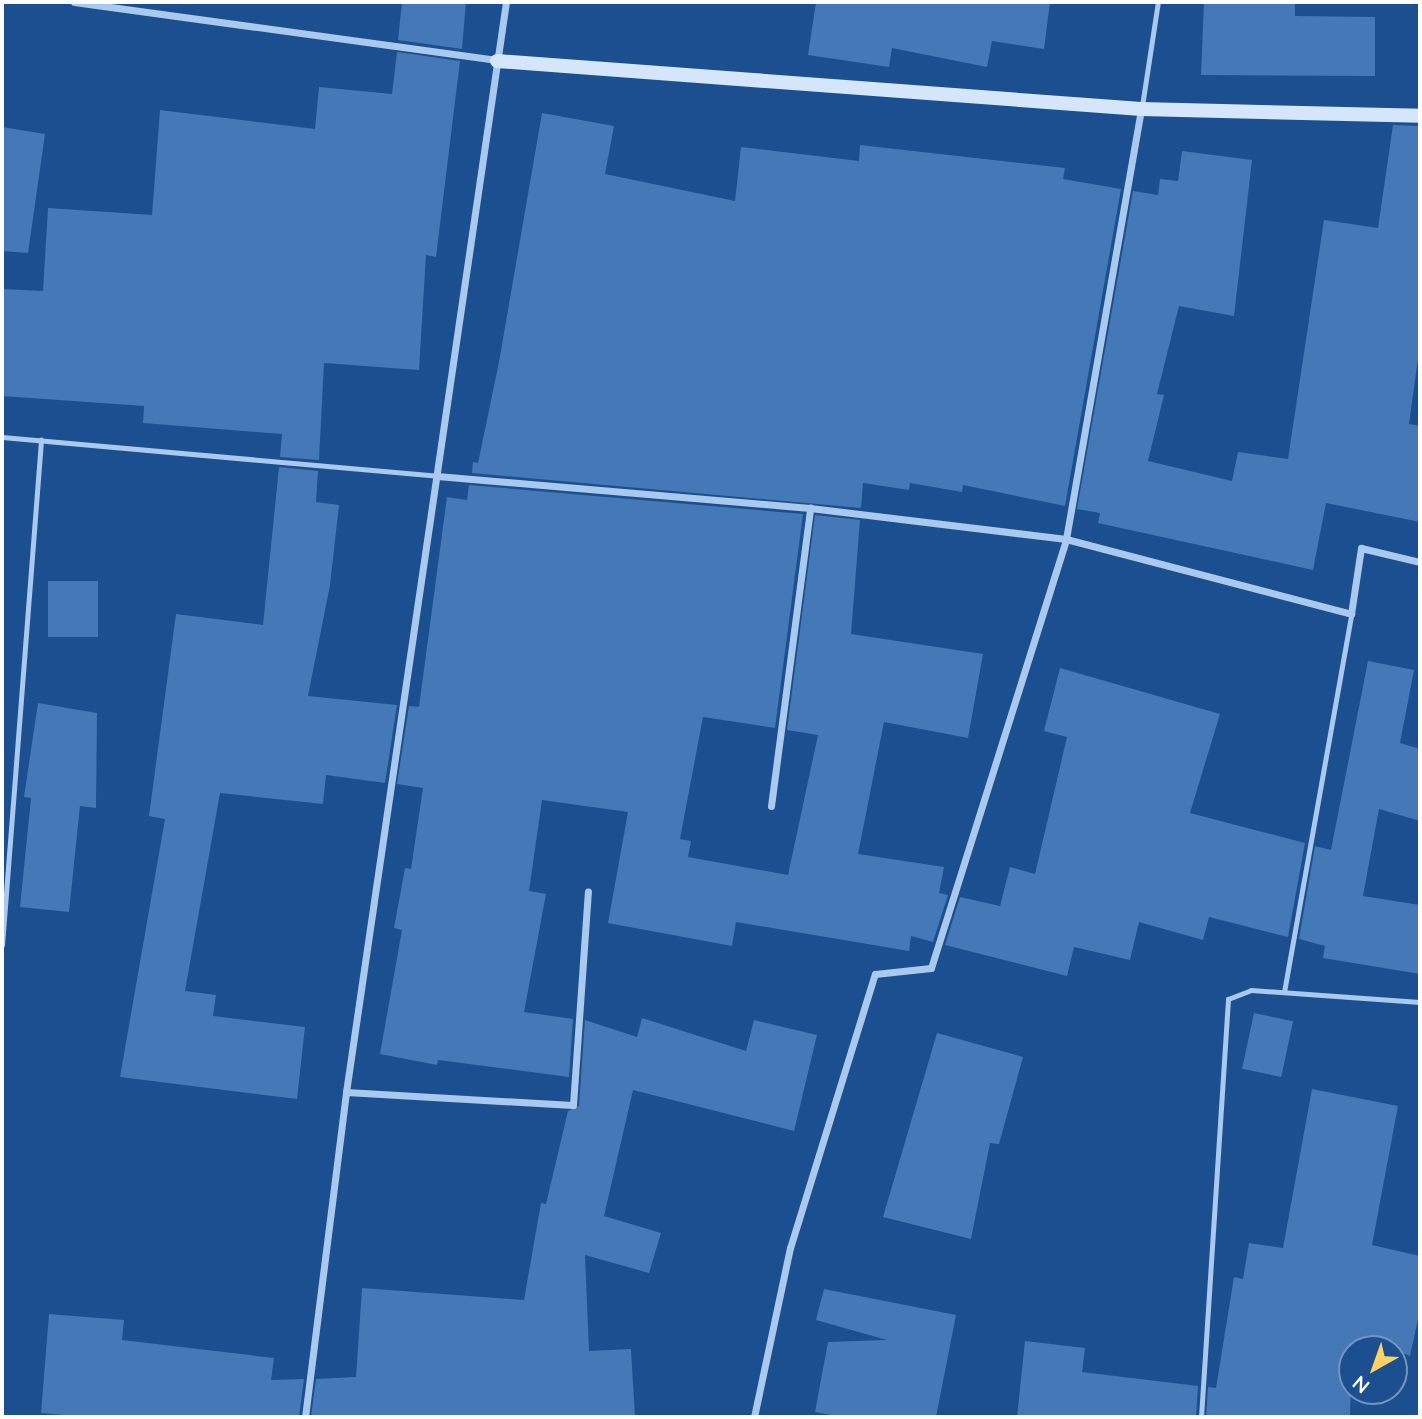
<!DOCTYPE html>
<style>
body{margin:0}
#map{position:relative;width:1422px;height:1419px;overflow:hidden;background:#1b4f8f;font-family:Lato,sans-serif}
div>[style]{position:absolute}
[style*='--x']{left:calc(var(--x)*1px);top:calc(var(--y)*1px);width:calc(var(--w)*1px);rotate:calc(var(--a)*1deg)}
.building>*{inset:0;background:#4478b7;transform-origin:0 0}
.lane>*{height:5px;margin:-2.5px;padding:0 2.5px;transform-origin:2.5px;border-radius:2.5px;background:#a9c9ee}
.street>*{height:7px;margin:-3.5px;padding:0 3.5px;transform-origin:3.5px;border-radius:3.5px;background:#a9c9ee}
.secondary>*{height:14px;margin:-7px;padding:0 7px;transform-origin:7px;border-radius:7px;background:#d6e6fa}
span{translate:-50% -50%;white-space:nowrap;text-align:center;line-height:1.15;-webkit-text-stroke:5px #1b4f8f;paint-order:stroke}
.frame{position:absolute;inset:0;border:4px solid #fff;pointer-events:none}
.north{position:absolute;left:1338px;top:1335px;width:70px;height:70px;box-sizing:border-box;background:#1b4f8f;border:2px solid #7695bc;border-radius:50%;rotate:220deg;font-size:19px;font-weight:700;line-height:28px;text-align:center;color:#fff}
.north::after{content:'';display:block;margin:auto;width:24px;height:32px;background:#ffd166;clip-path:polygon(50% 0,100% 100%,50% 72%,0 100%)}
</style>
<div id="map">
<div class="building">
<div style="clip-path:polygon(402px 2px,466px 2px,462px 49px,398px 40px)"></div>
<div style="clip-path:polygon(816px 2px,1050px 2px,1044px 49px,992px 41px,987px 67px,892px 48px,889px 67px,808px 55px)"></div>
<div style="clip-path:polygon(1204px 2px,1295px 2px,1295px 16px,1375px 17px,1375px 76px,1201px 75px)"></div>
<div style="clip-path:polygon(397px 52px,460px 61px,436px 257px,426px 255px,419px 370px,324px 363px,319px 460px,280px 457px,282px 434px,143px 423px,144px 406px,2px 396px,2px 289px,43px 291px,48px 208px,152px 215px,160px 110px,315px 129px,319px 87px,392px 94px)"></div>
<div style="clip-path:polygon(542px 113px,614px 126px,605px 174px,735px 201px,741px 147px,859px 161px,860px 145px,1065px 168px,1063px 179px,1121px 189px,1065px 506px,963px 485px,962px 492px,910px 483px,909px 490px,863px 483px,861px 508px,472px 473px,473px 462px,478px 463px,499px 362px)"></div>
<div style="clip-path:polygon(1393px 125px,1420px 126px,1420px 344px,1409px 424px,1420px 426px,1420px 522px,1326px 503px,1313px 570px,1098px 523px,1100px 513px,1077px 509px,1133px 191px,1158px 195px,1160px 179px,1178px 181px,1182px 151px,1252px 160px,1234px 316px,1179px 306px,1157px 394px,1164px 395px,1148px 461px,1232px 481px,1238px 452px,1288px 459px,1324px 220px,1378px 228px)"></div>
<div style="clip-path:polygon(2px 127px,45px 134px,28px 253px,2px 251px)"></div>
<div style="clip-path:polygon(279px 467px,318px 471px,316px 502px,339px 505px,330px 585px,308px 696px,397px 705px,385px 783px,326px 775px,323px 804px,220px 793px,185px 991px,216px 995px,213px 1016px,305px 1027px,297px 1099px,120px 1077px,165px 819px,149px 816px,176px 614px,263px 625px)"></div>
<div style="clip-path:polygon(469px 485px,803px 514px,775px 728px,703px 717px,680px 839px,691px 841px,688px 857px,788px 875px,818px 735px,787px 730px,815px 515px,860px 520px,851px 634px,983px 654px,968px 738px,884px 722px,858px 854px,944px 867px,939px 893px,948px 895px,933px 942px,911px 936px,909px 951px,736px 922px,732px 946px,608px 923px,628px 812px,542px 800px,529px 891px,546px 894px,524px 1012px,573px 1019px,569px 1077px,438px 1060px,437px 1065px,380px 1054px,402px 930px,394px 928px,405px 868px,411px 869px,423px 788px,397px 784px,409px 706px,419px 707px,447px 497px,467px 500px)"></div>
<div style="left:48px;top:581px;width:50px;height:56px"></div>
<div style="clip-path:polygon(1368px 661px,1414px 670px,1400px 743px,1420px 749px,1420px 821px,1379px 809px,1363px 896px,1420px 905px,1420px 974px,1323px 958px,1325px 946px,1299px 939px,1315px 846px,1331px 850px)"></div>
<div style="clip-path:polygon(1060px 668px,1220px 714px,1190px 813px,1305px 843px,1288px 937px,1209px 917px,1203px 940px,1139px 922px,1130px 960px,1074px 947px,1067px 976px,945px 945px,960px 897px,1000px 906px,1010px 867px,1035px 874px,1067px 737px,1044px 731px)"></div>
<div style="clip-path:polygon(38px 703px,97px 713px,96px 808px,80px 806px,69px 912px,20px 907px,31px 798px,24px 797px)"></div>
<div style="left:1254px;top:1013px;width:40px;height:57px;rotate:12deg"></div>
<div style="clip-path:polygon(642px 1018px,746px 1051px,754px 1020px,817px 1035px,794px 1131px,633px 1090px,604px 1216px,661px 1233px,649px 1273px,585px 1255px,589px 1351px,631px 1349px,635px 1417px,311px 1417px,316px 1379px,356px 1377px,362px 1288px,524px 1300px,541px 1203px,546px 1204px,568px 1111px,579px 1106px,585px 1020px,637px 1037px)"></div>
<div style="clip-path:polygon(937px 1033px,1023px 1057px,999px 1144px,990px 1143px,971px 1239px,883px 1217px)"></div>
<div style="clip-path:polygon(1312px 1089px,1398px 1106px,1372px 1245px,1420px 1256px,1420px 1310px,1410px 1356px,1394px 1349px,1359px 1345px,1352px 1349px,1350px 1417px,1206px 1417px,1208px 1387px,1216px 1388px,1234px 1277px,1243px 1279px,1249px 1243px,1283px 1248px)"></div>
<div style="clip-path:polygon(824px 1289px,956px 1315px,936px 1417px,842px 1417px,815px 1412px,828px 1342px,887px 1340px,816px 1320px)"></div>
<div style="clip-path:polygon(49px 1314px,124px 1320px,122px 1340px,274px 1358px,271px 1380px,304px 1379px,299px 1417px,83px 1417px,41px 1413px)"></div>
<div style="clip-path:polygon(1025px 1341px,1085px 1348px,1082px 1372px,1198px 1386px,1196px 1417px,1017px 1417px)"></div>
</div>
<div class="lane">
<div style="--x:1142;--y:106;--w:105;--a:-81.3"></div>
<div style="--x:2;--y:437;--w:437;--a:5.1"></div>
<div style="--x:2;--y:945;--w:507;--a:-85.58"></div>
<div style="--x:1284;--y:992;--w:384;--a:-79.9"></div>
<div style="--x:1201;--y:1417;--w:419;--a:-86.3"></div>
<div style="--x:1228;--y:999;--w:25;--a:-21"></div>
<div style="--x:1251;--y:990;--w:169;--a:4.1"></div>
</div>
<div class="street">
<div style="--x:74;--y:2;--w:427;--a:7.8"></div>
<div style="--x:437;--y:476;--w:374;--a:4.9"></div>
<div style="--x:810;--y:508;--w:258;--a:6.9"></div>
<div style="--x:1066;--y:539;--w:295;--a:14.7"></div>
<div style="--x:1351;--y:614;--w:67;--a:-81.4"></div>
<div style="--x:1361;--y:548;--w:61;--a:13.3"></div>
<div style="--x:771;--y:806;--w:301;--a:-82.5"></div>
<div style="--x:346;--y:1092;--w:227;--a:3.3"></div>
<div style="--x:573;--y:1105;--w:214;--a:-86"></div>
<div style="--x:305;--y:1417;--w:328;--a:-82.8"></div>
<div style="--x:346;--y:1092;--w:1102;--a:-81.65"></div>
<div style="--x:754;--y:1417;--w:173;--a:-78"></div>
<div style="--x:790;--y:1248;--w:287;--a:-72.8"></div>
<div style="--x:875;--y:974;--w:56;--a:-6.1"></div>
<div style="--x:931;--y:968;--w:450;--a:-72.5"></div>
<div style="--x:1066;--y:539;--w:436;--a:-80.1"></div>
</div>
<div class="secondary">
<div style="--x:497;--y:61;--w:646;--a:4.26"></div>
<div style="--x:1141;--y:109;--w:279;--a:1.4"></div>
</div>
<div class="frame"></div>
<div class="north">N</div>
</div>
